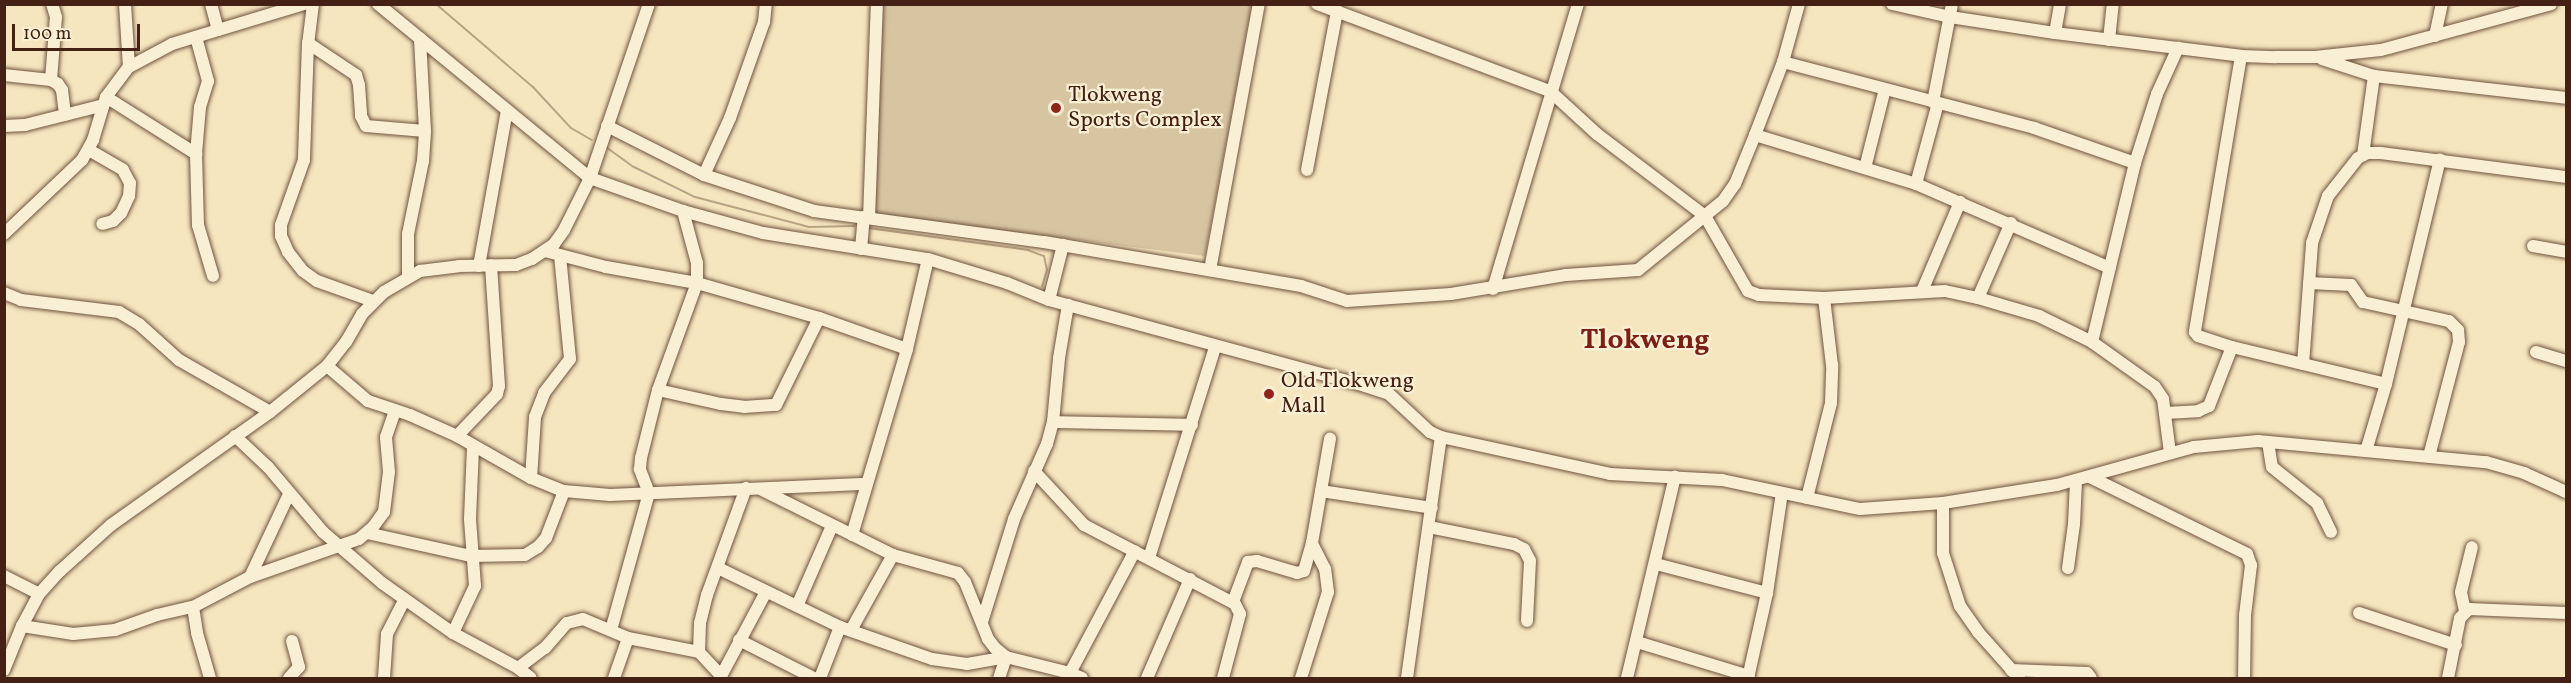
<!DOCTYPE html>
<style>
body{margin:0}
#map{position:relative;width:2571px;height:683px;overflow:hidden;background:#f5e6bf;font-family:Vollkorn,serif}
div>[style]{position:absolute}
[style*='--x']{left:calc(var(--x)*1px);top:calc(var(--y)*1px);width:calc(var(--w)*1px);rotate:calc(var(--a)*1deg)}
.green>*{inset:0;background:#d7c5a2}
.stream>*{height:2px;margin:-1px;padding:0 1px;transform-origin:1px;border-radius:1px;background:#b9a385}
.roads{filter:drop-shadow(0 0 2px #70523f) drop-shadow(0 0 2px #70523f)}
.minor>*{height:12px;margin:-6px;padding:0 6px;transform-origin:6px;border-radius:6px;background:#f8efd5}
.dots>*{width:16px;height:16px;translate:-50% -50%;box-sizing:border-box;border:3px solid #f8efd5;border-radius:50%}
span{translate:-50% -50%;white-space:nowrap;text-align:center;line-height:1.15;-webkit-text-stroke:4.5px #f8efd5;paint-order:stroke}
.poi-label{font-size:22px;color:#442114}
.left{translate:0 -50%;text-align:left}
.district-label{font-size:28px;color:#7a1f14;font-weight:700}
.frame{position:absolute;inset:0;border:6px solid #442114;pointer-events:none}
.scale{position:absolute;left:12px;top:24px;width:128px;height:27px;box-sizing:border-box;border:3px solid #442114;border-top:0;padding-left:8px;font-size:18px;line-height:21px;white-space:nowrap;color:#442114;-webkit-text-stroke:4px #f8efd5;paint-order:stroke}
</style>
<div id="map">
<div class="green">
<div style="clip-path:polygon(883px 5px,1252px 5px,1205px 256px,878px 215px,875px 211px)"></div>
</div>
<div class="stream">
<div style="--x:436;--y:4;--w:128;--a:40.6"></div>
<div style="--x:533;--y:87;--w:56;--a:47.2"></div>
<div style="--x:571;--y:128;--w:24;--a:30"></div>
<div style="--x:606;--y:147;--w:34;--a:36"></div>
<div style="--x:634;--y:167;--w:68;--a:26.2"></div>
<div style="--x:695;--y:197;--w:118;--a:14.7"></div>
<div style="--x:809;--y:227;--w:45;--a:-1.3"></div>
<div style="--x:868;--y:228;--w:162;--a:7.8"></div>
<div style="--x:1028;--y:250;--w:17;--a:21"></div>
<div style="--x:1044;--y:256;--w:14;--a:78"></div>
<div style="--x:1047;--y:270;--w:17;--a:107"></div>
</div>
<div class="roads">
<div class="minor">
<div style="--x:125;--y:4;--w:63;--a:86.4"></div>
<div style="--x:211;--y:4;--w:27;--a:75"></div>
<div style="--x:313;--y:4;--w:39;--a:97"></div>
<div style="--x:308;--y:43;--w:117;--a:92"></div>
<div style="--x:304;--y:160;--w:69;--a:109.5"></div>
<div style="--x:281;--y:225;--w:11;--a:90"></div>
<div style="--x:281;--y:236;--w:17;--a:66"></div>
<div style="--x:288;--y:252;--w:24;--a:52"></div>
<div style="--x:303;--y:271;--w:17;--a:36"></div>
<div style="--x:317;--y:281;--w:59;--a:19.7"></div>
<div style="--x:378;--y:4;--w:274;--a:39.4"></div>
<div style="--x:590;--y:178;--w:99;--a:19.5"></div>
<div style="--x:683;--y:211;--w:83;--a:15.4"></div>
<div style="--x:763;--y:233;--w:167;--a:9"></div>
<div style="--x:928;--y:259;--w:83;--a:16.9"></div>
<div style="--x:1007;--y:283;--w:45;--a:22"></div>
<div style="--x:1049;--y:300;--w:327;--a:15.2"></div>
<div style="--x:1365;--y:386;--w:25;--a:18"></div>
<div style="--x:1389;--y:394;--w:56;--a:42.8"></div>
<div style="--x:1430;--y:432;--w:12;--a:24"></div>
<div style="--x:1441;--y:437;--w:173;--a:12.3"></div>
<div style="--x:1610;--y:474;--w:112;--a:3.1"></div>
<div style="--x:1722;--y:480;--w:141;--a:11.9"></div>
<div style="--x:1860;--y:509;--w:83;--a:-4.1"></div>
<div style="--x:1943;--y:503;--w:115;--a:-9"></div>
<div style="--x:2057;--y:485;--w:142;--a:-15.5"></div>
<div style="--x:2194;--y:447;--w:64;--a:-5.4"></div>
<div style="--x:2258;--y:441;--w:229;--a:5.3"></div>
<div style="--x:2486;--y:462;--w:40;--a:16"></div>
<div style="--x:2524;--y:473;--w:46;--a:24.3"></div>
<div style="--x:1317;--y:4;--w:249;--a:20.5"></div>
<div style="--x:1550;--y:91;--w:64;--a:42.5"></div>
<div style="--x:1597;--y:134;--w:136;--a:37.2"></div>
<div style="--x:1705;--y:216;--w:86;--a:60.2"></div>
<div style="--x:1748;--y:291;--w:12;--a:20"></div>
<div style="--x:1759;--y:295;--w:65;--a:2.6"></div>
<div style="--x:1824;--y:298;--w:121;--a:-3.3"></div>
<div style="--x:1945;--y:291;--w:34;--a:12"></div>
<div style="--x:1978;--y:298;--w:64;--a:16.4"></div>
<div style="--x:2039;--y:316;--w:59;--a:26.1"></div>
<div style="--x:2092;--y:342;--w:77;--a:35.5"></div>
<div style="--x:2155;--y:387;--w:14;--a:56"></div>
<div style="--x:2163;--y:399;--w:54;--a:82.6"></div>
<div style="--x:1892;--y:4;--w:59;--a:12.6"></div>
<div style="--x:1950;--y:17;--w:106;--a:8.7"></div>
<div style="--x:2055;--y:33;--w:187;--a:7"></div>
<div style="--x:2241;--y:56;--w:35;--a:2"></div>
<div style="--x:2276;--y:57;--w:39;--a:0"></div>
<div style="--x:2315;--y:57;--w:66;--a:-6.1"></div>
<div style="--x:2381;--y:50;--w:176;--a:-15.1"></div>
<div style="--x:2055;--y:33;--w:29;--a:-80"></div>
<div style="--x:2435;--y:36;--w:33;--a:-78"></div>
<div style="--x:196;--y:37;--w:46;--a:74.7"></div>
<div style="--x:208;--y:81;--w:27;--a:107"></div>
<div style="--x:200;--y:107;--w:47;--a:94.9"></div>
<div style="--x:196;--y:154;--w:71;--a:88.4"></div>
<div style="--x:198;--y:225;--w:53;--a:73.6"></div>
<div style="--x:2109;--y:40;--w:36;--a:-84"></div>
<div style="--x:308;--y:43;--w:58;--a:33.7"></div>
<div style="--x:356;--y:75;--w:10;--a:73"></div>
<div style="--x:359;--y:85;--w:31;--a:86"></div>
<div style="--x:361;--y:116;--w:11;--a:63"></div>
<div style="--x:366;--y:126;--w:59;--a:4.8"></div>
<div style="--x:2241;--y:56;--w:280;--a:99.5"></div>
<div style="--x:2195;--y:332;--w:5;--a:53"></div>
<div style="--x:2198;--y:336;--w:36;--a:18"></div>
<div style="--x:2232;--y:347;--w:158;--a:13.5"></div>
<div style="--x:2322;--y:59;--w:55;--a:18.1"></div>
<div style="--x:2374;--y:76;--w:193;--a:6.5"></div>
<div style="--x:1783;--y:62;--w:260;--a:14.7"></div>
<div style="--x:2034;--y:128;--w:107;--a:19.1"></div>
<div style="--x:4;--y:75;--w:47;--a:6.1"></div>
<div style="--x:51;--y:80;--w:8;--a:30"></div>
<div style="--x:58;--y:84;--w:7;--a:56"></div>
<div style="--x:62;--y:90;--w:25;--a:83"></div>
<div style="--x:51;--y:80;--w:63;--a:-85.5"></div>
<div style="--x:56;--y:17;--w:14;--a:-107"></div>
<div style="--x:106;--y:97;--w:107;--a:32.3"></div>
<div style="--x:1933;--y:102;--w:100;--a:-79"></div>
<div style="--x:4;--y:126;--w:21;--a:-3"></div>
<div style="--x:25;--y:125;--w:81;--a:-14.2"></div>
<div style="--x:607;--y:126;--w:109;--a:26.8"></div>
<div style="--x:704;--y:175;--w:116;--a:18.1"></div>
<div style="--x:814;--y:211;--w:232;--a:7.7"></div>
<div style="--x:1044;--y:242;--w:261;--a:9.7"></div>
<div style="--x:1301;--y:286;--w:48;--a:18.1"></div>
<div style="--x:1347;--y:301;--w:104;--a:-3.9"></div>
<div style="--x:1451;--y:294;--w:117;--a:-9.4"></div>
<div style="--x:1566;--y:275;--w:72;--a:-4"></div>
<div style="--x:1638;--y:270;--w:109;--a:-39.1"></div>
<div style="--x:1723;--y:201;--w:21;--a:-55"></div>
<div style="--x:1735;--y:184;--w:53;--a:-67.8"></div>
<div style="--x:1755;--y:135;--w:78;--a:-69"></div>
<div style="--x:1783;--y:62;--w:60;--a:-74.6"></div>
<div style="--x:1755;--y:135;--w:168;--a:16.9"></div>
<div style="--x:1916;--y:184;--w:211;--a:23.4"></div>
<div style="--x:89;--y:150;--w:39;--a:30"></div>
<div style="--x:123;--y:170;--w:15;--a:62"></div>
<div style="--x:130;--y:183;--w:13;--a:94"></div>
<div style="--x:129;--y:196;--w:19;--a:115"></div>
<div style="--x:121;--y:213;--w:11;--a:135"></div>
<div style="--x:113;--y:221;--w:11;--a:165"></div>
<div style="--x:2363;--y:155;--w:80;--a:-82.1"></div>
<div style="--x:1865;--y:168;--w:81;--a:-75.8"></div>
<div style="--x:1307;--y:170;--w:162;--a:-79.3"></div>
<div style="--x:704;--y:175;--w:63;--a:-65.5"></div>
<div style="--x:730;--y:118;--w:102;--a:-70.5"></div>
<div style="--x:764;--y:22;--w:18;--a:-84"></div>
<div style="--x:1916;--y:184;--w:84;--a:-74.8"></div>
<div style="--x:869;--y:218;--w:214;--a:-87.9"></div>
<div style="--x:4;--y:234;--w:108;--a:-43.5"></div>
<div style="--x:82;--y:160;--w:23;--a:-61"></div>
<div style="--x:93;--y:140;--w:45;--a:-73.2"></div>
<div style="--x:106;--y:97;--w:38;--a:-53"></div>
<div style="--x:129;--y:67;--w:49;--a:-28.1"></div>
<div style="--x:172;--y:44;--w:138;--a:-16.9"></div>
<div style="--x:2533;--y:246;--w:34;--a:10"></div>
<div style="--x:861;--y:249;--w:32;--a:-85"></div>
<div style="--x:545;--y:251;--w:63;--a:14.7"></div>
<div style="--x:606;--y:267;--w:92;--a:10"></div>
<div style="--x:697;--y:283;--w:127;--a:16"></div>
<div style="--x:819;--y:318;--w:93;--a:19.4"></div>
<div style="--x:479;--y:266;--w:158;--a:-79.8"></div>
<div style="--x:1210;--y:270;--w:270;--a:-79.6"></div>
<div style="--x:408;--y:277;--w:43;--a:-90"></div>
<div style="--x:408;--y:234;--w:75;--a:-78.4"></div>
<div style="--x:423;--y:161;--w:30;--a:-86"></div>
<div style="--x:425;--y:131;--w:93;--a:-93.1"></div>
<div style="--x:2309;--y:283;--w:42;--a:2.7"></div>
<div style="--x:2351;--y:285;--w:21;--a:55"></div>
<div style="--x:2363;--y:302;--w:88;--a:12.5"></div>
<div style="--x:2449;--y:321;--w:13;--a:45"></div>
<div style="--x:2458;--y:330;--w:12;--a:85"></div>
<div style="--x:2459;--y:342;--w:118;--a:104.7"></div>
<div style="--x:1493;--y:289;--w:297;--a:-73.4"></div>
<div style="--x:1922;--y:291;--w:97;--a:-66.9"></div>
<div style="--x:4;--y:293;--w:18;--a:22"></div>
<div style="--x:21;--y:300;--w:99;--a:7"></div>
<div style="--x:119;--y:312;--w:23;--a:31"></div>
<div style="--x:139;--y:324;--w:54;--a:42"></div>
<div style="--x:179;--y:360;--w:105;--a:29.7"></div>
<div style="--x:1978;--y:298;--w:82;--a:-66.3"></div>
<div style="--x:1049;--y:300;--w:57;--a:-75.7"></div>
<div style="--x:2092;--y:342;--w:184;--a:-76.5"></div>
<div style="--x:2135;--y:163;--w:72;--a:-72.3"></div>
<div style="--x:2157;--y:94;--w:51;--a:-65.5"></div>
<div style="--x:2536;--y:352;--w:31;--a:17"></div>
<div style="--x:2303;--y:364;--w:121;--a:-85.7"></div>
<div style="--x:2312;--y:243;--w:50;--a:-71.2"></div>
<div style="--x:2328;--y:196;--w:48;--a:-51.7"></div>
<div style="--x:2358;--y:158;--w:11;--a:-27"></div>
<div style="--x:2368;--y:153;--w:13;--a:0"></div>
<div style="--x:2381;--y:153;--w:187;--a:7.4"></div>
<div style="--x:327;--y:366;--w:54;--a:40.5"></div>
<div style="--x:368;--y:401;--w:44;--a:18.4"></div>
<div style="--x:410;--y:415;--w:51;--a:24.1"></div>
<div style="--x:457;--y:436;--w:85;--a:29.6"></div>
<div style="--x:531;--y:478;--w:35;--a:22"></div>
<div style="--x:564;--y:491;--w:46;--a:5"></div>
<div style="--x:610;--y:495;--w:257;--a:-2.5"></div>
<div style="--x:658;--y:390;--w:65;--a:12.5"></div>
<div style="--x:721;--y:404;--w:23;--a:7"></div>
<div style="--x:744;--y:407;--w:32;--a:-4"></div>
<div style="--x:776;--y:405;--w:97;--a:-63.7"></div>
<div style="--x:2165;--y:413;--w:33;--a:-3"></div>
<div style="--x:2198;--y:411;--w:12;--a:-24"></div>
<div style="--x:2209;--y:406;--w:63;--a:-68.7"></div>
<div style="--x:1053;--y:422;--w:139;--a:1.2"></div>
<div style="--x:235;--y:436;--w:45;--a:43.2"></div>
<div style="--x:268;--y:467;--w:85;--a:49.8"></div>
<div style="--x:323;--y:532;--w:78;--a:40.8"></div>
<div style="--x:382;--y:583;--w:87;--a:35.2"></div>
<div style="--x:453;--y:633;--w:74;--a:28.3"></div>
<div style="--x:518;--y:668;--w:16;--a:38"></div>
<div style="--x:457;--y:436;--w:58;--a:-46.4"></div>
<div style="--x:497;--y:394;--w:8;--a:-76"></div>
<div style="--x:499;--y:386;--w:121;--a:-93.8"></div>
<div style="--x:2268;--y:442;--w:25;--a:81"></div>
<div style="--x:2272;--y:467;--w:58;--a:38.7"></div>
<div style="--x:2317;--y:503;--w:32;--a:64"></div>
<div style="--x:2366;--y:451;--w:70;--a:-73.4"></div>
<div style="--x:2386;--y:384;--w:231;--a:-76.5"></div>
<div style="--x:1034;--y:471;--w:74;--a:47.2"></div>
<div style="--x:1084;--y:525;--w:170;--a:27.6"></div>
<div style="--x:1235;--y:604;--w:11;--a:63"></div>
<div style="--x:1240;--y:614;--w:66;--a:104.9"></div>
<div style="--x:2090;--y:477;--w:175;--a:26.1"></div>
<div style="--x:2247;--y:554;--w:12;--a:70"></div>
<div style="--x:2251;--y:565;--w:50;--a:96.8"></div>
<div style="--x:2245;--y:615;--w:63;--a:90.9"></div>
<div style="--x:531;--y:478;--w:61;--a:-86.2"></div>
<div style="--x:535;--y:417;--w:26;--a:-69"></div>
<div style="--x:544;--y:393;--w:43;--a:-52.6"></div>
<div style="--x:570;--y:359;--w:104;--a:-95.5"></div>
<div style="--x:762;--y:490;--w:146;--a:26.4"></div>
<div style="--x:893;--y:555;--w:67;--a:15.5"></div>
<div style="--x:958;--y:573;--w:11;--a:52"></div>
<div style="--x:965;--y:582;--w:61;--a:68"></div>
<div style="--x:988;--y:639;--w:11;--a:52"></div>
<div style="--x:995;--y:648;--w:14;--a:39"></div>
<div style="--x:1006;--y:657;--w:66;--a:14"></div>
<div style="--x:1070;--y:673;--w:13;--a:23"></div>
<div style="--x:1321;--y:491;--w:112;--a:8.7"></div>
<div style="--x:1807;--y:498;--w:98;--a:-75.8"></div>
<div style="--x:1831;--y:403;--w:38;--a:-88"></div>
<div style="--x:1832;--y:365;--w:67;--a:-96.8"></div>
<div style="--x:1943;--y:503;--w:50;--a:90"></div>
<div style="--x:1943;--y:553;--w:56;--a:72.2"></div>
<div style="--x:1960;--y:606;--w:32;--a:55"></div>
<div style="--x:1978;--y:632;--w:62;--a:48.3"></div>
<div style="--x:1429;--y:527;--w:87;--a:11.3"></div>
<div style="--x:1514;--y:544;--w:11;--a:27"></div>
<div style="--x:1524;--y:549;--w:13;--a:63"></div>
<div style="--x:1530;--y:561;--w:60;--a:92.9"></div>
<div style="--x:367;--y:533;--w:107;--a:12.5"></div>
<div style="--x:471;--y:556;--w:54;--a:-1.1"></div>
<div style="--x:525;--y:555;--w:15;--a:-32"></div>
<div style="--x:538;--y:547;--w:12;--a:-48"></div>
<div style="--x:546;--y:538;--w:50;--a:-69"></div>
<div style="--x:852;--y:535;--w:194;--a:-73.5"></div>
<div style="--x:907;--y:349;--w:92;--a:-76.9"></div>
<div style="--x:1149;--y:558;--w:221;--a:-72.6"></div>
<div style="--x:1656;--y:564;--w:115;--a:14.6"></div>
<div style="--x:718;--y:568;--w:136;--a:25.8"></div>
<div style="--x:840;--y:627;--w:97;--a:19.2"></div>
<div style="--x:932;--y:659;--w:35;--a:8"></div>
<div style="--x:967;--y:664;--w:40;--a:-10"></div>
<div style="--x:1006;--y:657;--w:22;--a:108"></div>
<div style="--x:2068;--y:568;--w:44;--a:-82.2"></div>
<div style="--x:2074;--y:524;--w:43;--a:-87.3"></div>
<div style="--x:4;--y:576;--w:39;--a:27"></div>
<div style="--x:250;--y:577;--w:92;--a:-64.8"></div>
<div style="--x:1233;--y:602;--w:43;--a:-69.4"></div>
<div style="--x:1248;--y:562;--w:9;--a:-6"></div>
<div style="--x:1257;--y:561;--w:42;--a:16.7"></div>
<div style="--x:1297;--y:573;--w:7;--a:-16"></div>
<div style="--x:1304;--y:571;--w:29;--a:-74"></div>
<div style="--x:1312;--y:543;--w:106;--a:-80.2"></div>
<div style="--x:797;--y:606;--w:87;--a:-66.4"></div>
<div style="--x:193;--y:607;--w:26;--a:81"></div>
<div style="--x:197;--y:633;--w:47;--a:73.9"></div>
<div style="--x:2465;--y:611;--w:19;--a:-102"></div>
<div style="--x:2461;--y:592;--w:46;--a:-76.3"></div>
<div style="--x:2359;--y:613;--w:102;--a:18.3"></div>
<div style="--x:982;--y:622;--w:108;--a:-72.7"></div>
<div style="--x:1014;--y:519;--w:82;--a:-66.3"></div>
<div style="--x:1047;--y:444;--w:23;--a:-75"></div>
<div style="--x:1053;--y:422;--w:64;--a:-84.6"></div>
<div style="--x:1059;--y:358;--w:54;--a:-80.4"></div>
<div style="--x:22;--y:626;--w:52;--a:8.9"></div>
<div style="--x:73;--y:634;--w:42;--a:-5.4"></div>
<div style="--x:115;--y:630;--w:45;--a:-19.7"></div>
<div style="--x:157;--y:615;--w:37;--a:-13"></div>
<div style="--x:193;--y:607;--w:64;--a:-27.8"></div>
<div style="--x:250;--y:577;--w:115;--a:-19.2"></div>
<div style="--x:359;--y:539;--w:18;--a:-41"></div>
<div style="--x:373;--y:527;--w:19;--a:-54"></div>
<div style="--x:384;--y:512;--w:40;--a:-82.9"></div>
<div style="--x:389;--y:472;--w:35;--a:-95"></div>
<div style="--x:386;--y:437;--w:28;--a:-71"></div>
<div style="--x:611;--y:630;--w:142;--a:-74.5"></div>
<div style="--x:649;--y:493;--w:26;--a:-111"></div>
<div style="--x:640;--y:469;--w:11;--a:-85"></div>
<div style="--x:641;--y:458;--w:70;--a:-76"></div>
<div style="--x:658;--y:390;--w:114;--a:-70"></div>
<div style="--x:697;--y:283;--w:20;--a:-90"></div>
<div style="--x:697;--y:263;--w:54;--a:-105.1"></div>
<div style="--x:851;--y:630;--w:86;--a:-60.8"></div>
<div style="--x:453;--y:633;--w:52;--a:-64.9"></div>
<div style="--x:475;--y:586;--w:67;--a:-94.3"></div>
<div style="--x:470;--y:519;--w:73;--a:-87.6"></div>
<div style="--x:739;--y:640;--w:84;--a:26.9"></div>
<div style="--x:1637;--y:642;--w:117;--a:16.9"></div>
<div style="--x:699;--y:652;--w:29;--a:-88"></div>
<div style="--x:700;--y:623;--w:29;--a:-76"></div>
<div style="--x:707;--y:595;--w:114;--a:-70"></div>
<div style="--x:518;--y:668;--w:34;--a:-37"></div>
<div style="--x:545;--y:648;--w:33;--a:-49"></div>
<div style="--x:567;--y:623;--w:16;--a:-14"></div>
<div style="--x:583;--y:619;--w:49;--a:22.9"></div>
<div style="--x:628;--y:638;--w:72;--a:11.2"></div>
<div style="--x:699;--y:652;--w:33;--a:47"></div>
<div style="--x:4;--y:670;--w:48;--a:-67.8"></div>
<div style="--x:22;--y:626;--w:36;--a:-62"></div>
<div style="--x:39;--y:594;--w:31;--a:-48"></div>
<div style="--x:60;--y:571;--w:69;--a:-42"></div>
<div style="--x:111;--y:525;--w:195;--a:-35.4"></div>
<div style="--x:270;--y:412;--w:73;--a:-38.9"></div>
<div style="--x:327;--y:366;--w:31;--a:-52"></div>
<div style="--x:346;--y:342;--w:32;--a:-60"></div>
<div style="--x:362;--y:314;--w:31;--a:-45"></div>
<div style="--x:384;--y:292;--w:42;--a:-30.3"></div>
<div style="--x:420;--y:271;--w:39;--a:-7"></div>
<div style="--x:459;--y:266;--w:57;--a:-1"></div>
<div style="--x:516;--y:265;--w:17;--a:-21"></div>
<div style="--x:532;--y:259;--w:27;--a:-34"></div>
<div style="--x:554;--y:244;--w:17;--a:-54"></div>
<div style="--x:564;--y:230;--w:58;--a:-63.4"></div>
<div style="--x:590;--y:178;--w:184;--a:-71.3"></div>
<div style="--x:2011;--y:670;--w:76;--a:2.3"></div>
<div style="--x:2087;--y:673;--w:6;--a:51"></div>
<div style="--x:1070;--y:673;--w:138;--a:-62"></div>
<div style="--x:289;--y:678;--w:15;--a:-48"></div>
<div style="--x:299;--y:667;--w:27;--a:-105"></div>
<div style="--x:384;--y:678;--w:44;--a:-86.1"></div>
<div style="--x:387;--y:634;--w:37;--a:-63"></div>
<div style="--x:614;--y:678;--w:42;--a:-70.7"></div>
<div style="--x:720;--y:678;--w:98;--a:-61.9"></div>
<div style="--x:820;--y:678;--w:55;--a:-68.6"></div>
<div style="--x:1147;--y:678;--w:108;--a:-66.5"></div>
<div style="--x:1301;--y:678;--w:90;--a:-72.6"></div>
<div style="--x:1328;--y:592;--w:23;--a:-97"></div>
<div style="--x:1325;--y:569;--w:29;--a:-117"></div>
<div style="--x:1407;--y:678;--w:243;--a:-82"></div>
<div style="--x:1627;--y:678;--w:207;--a:-76.6"></div>
<div style="--x:1748;--y:678;--w:87;--a:-77.4"></div>
<div style="--x:1767;--y:593;--w:101;--a:-81.5"></div>
<div style="--x:2448;--y:678;--w:61;--a:-78.7"></div>
<div style="--x:2460;--y:618;--w:13;--a:-45"></div>
<div style="--x:2469;--y:609;--w:97;--a:2.4"></div>
</div>
</div>
<div class="dots">
<div style="left:1056px;top:108px;background:#8f2418"></div>
<div style="left:1269px;top:394px;background:#8f2418"></div>
</div>
<div class="poi-label">
<span class="left" style="left:1068px;top:108px">Tlokweng<br>Sports Complex</span>
<span class="left" style="left:1281px;top:394px">Old Tlokweng<br>Mall</span>
</div>
<div class="district-label">
<span style="left:1645px;top:341px">Tlokweng</span>
</div>
<div class="frame"></div>
<div class="scale">100 m</div>
</div>
